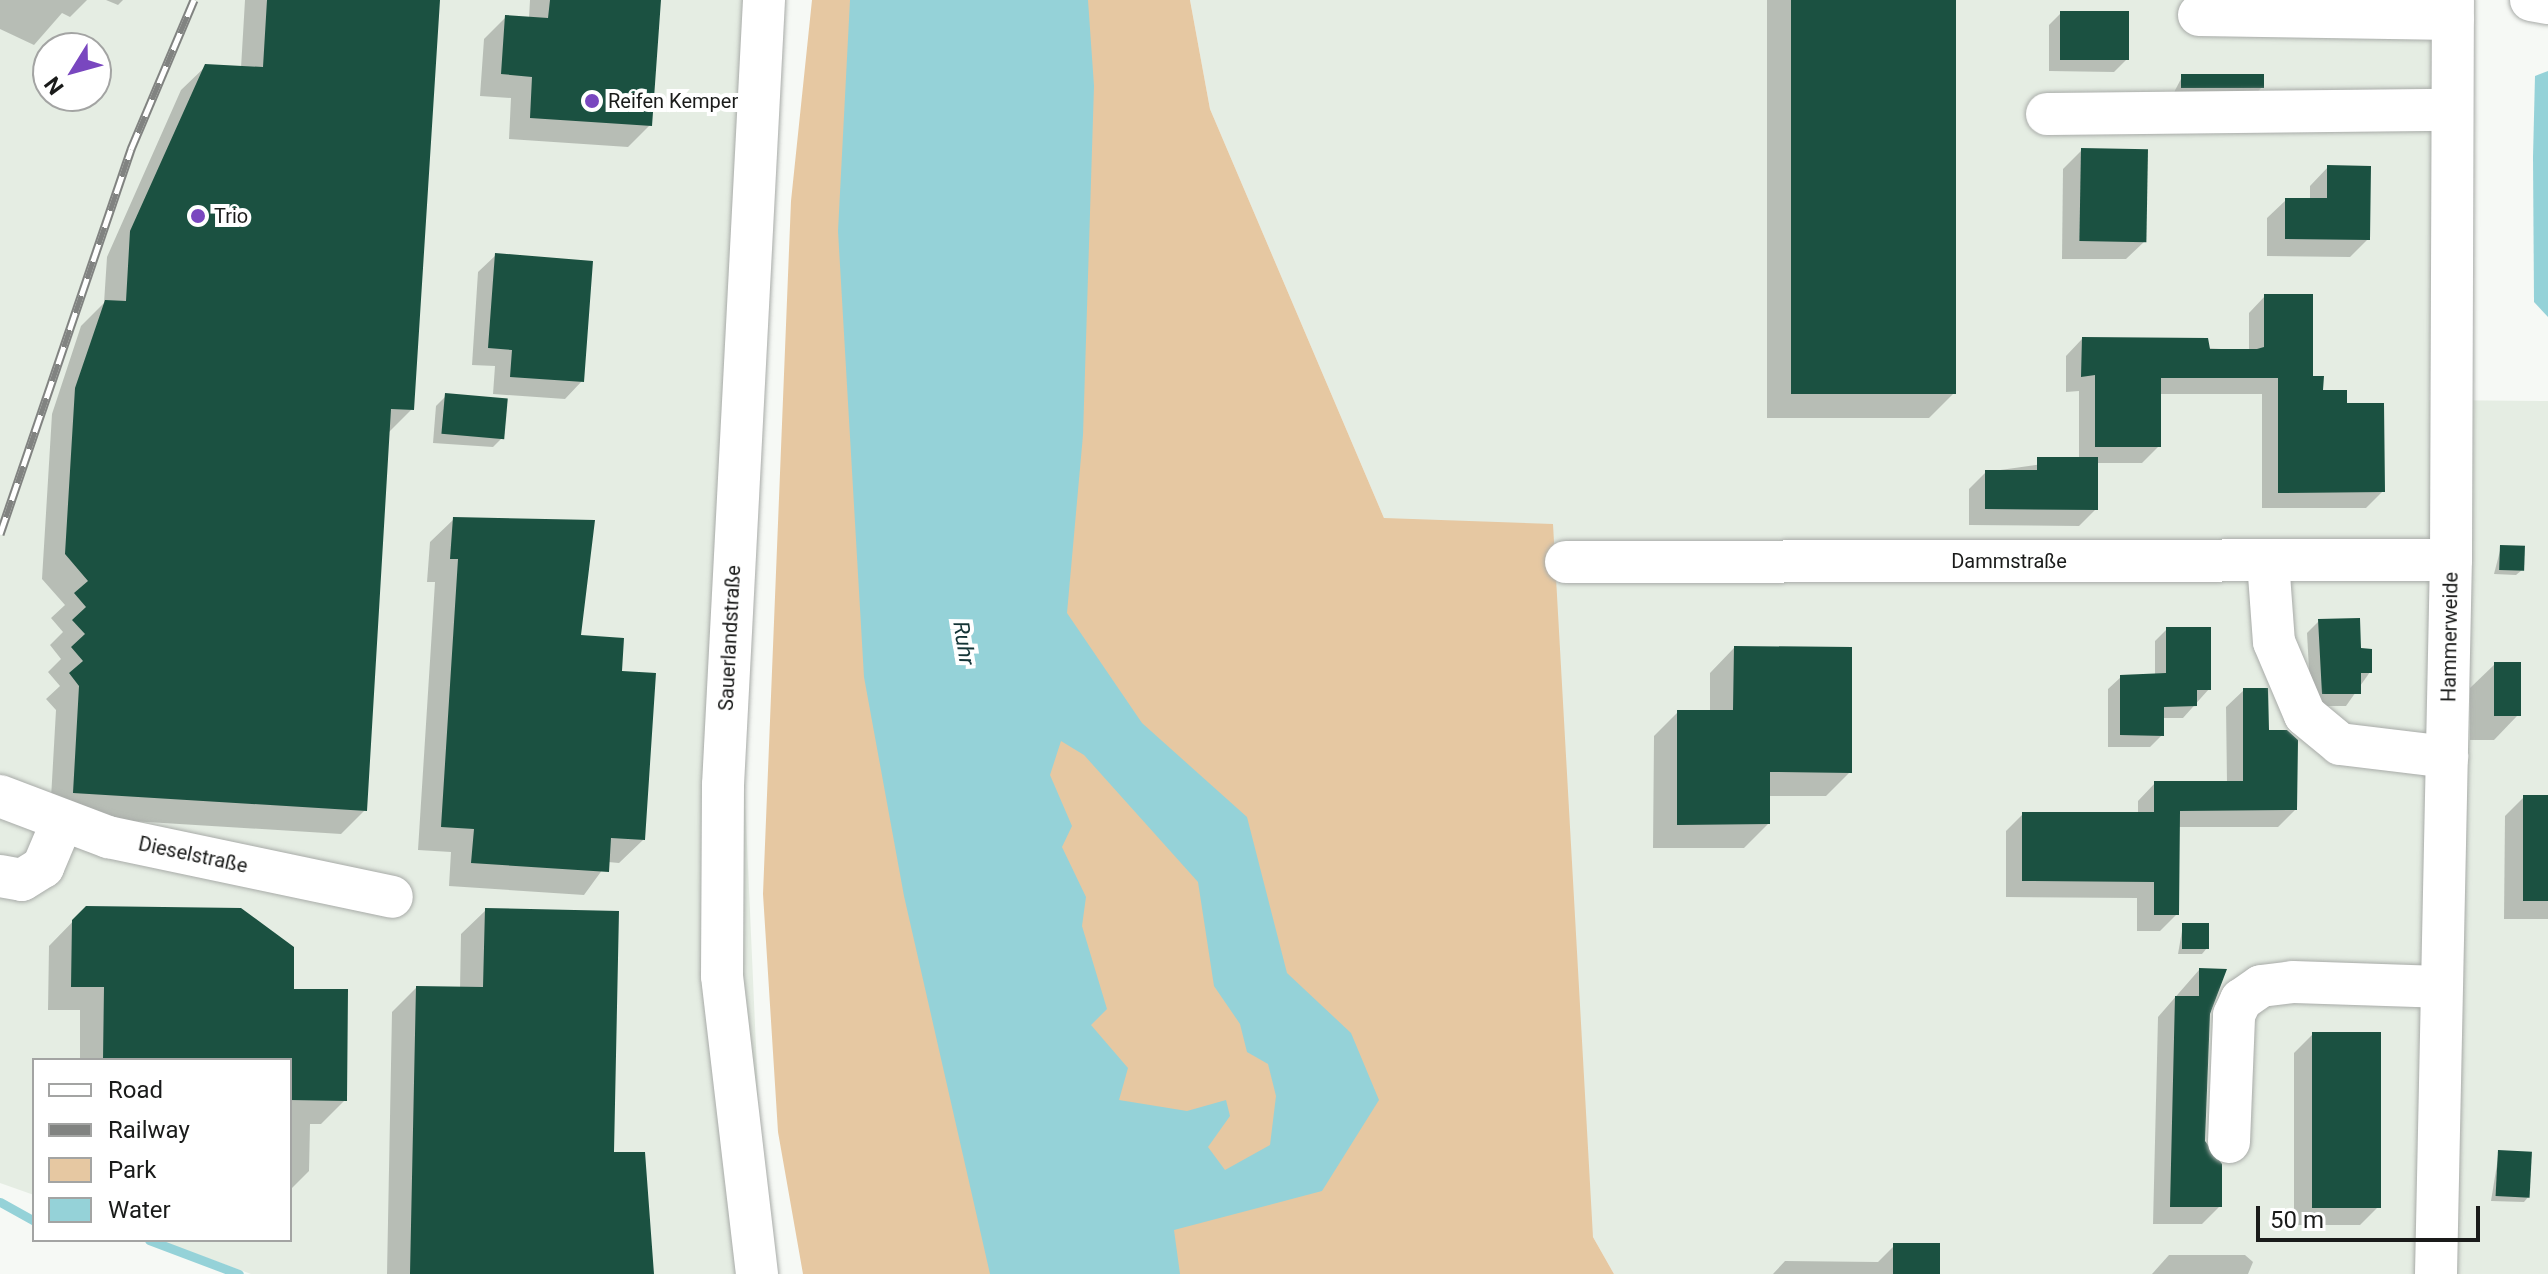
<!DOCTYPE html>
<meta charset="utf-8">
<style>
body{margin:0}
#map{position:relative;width:2548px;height:1274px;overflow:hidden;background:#f6f9f5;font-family:Roboto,sans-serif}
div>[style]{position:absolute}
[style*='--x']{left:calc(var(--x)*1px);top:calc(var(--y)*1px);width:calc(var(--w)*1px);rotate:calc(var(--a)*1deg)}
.built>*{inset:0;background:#e5ede3}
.green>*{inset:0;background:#e6c8a2}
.water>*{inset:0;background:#95d2d8}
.shadow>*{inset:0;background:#0003}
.stream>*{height:9px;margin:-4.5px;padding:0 4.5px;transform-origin:4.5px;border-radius:4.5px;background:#95d2d8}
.building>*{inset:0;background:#1b5141;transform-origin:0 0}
.roads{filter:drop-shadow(0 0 2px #a8aba8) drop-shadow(0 0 2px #a8aba8)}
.minor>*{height:42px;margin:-21px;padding:0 21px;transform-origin:21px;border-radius:21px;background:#fff}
.rail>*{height:9px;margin-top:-4.5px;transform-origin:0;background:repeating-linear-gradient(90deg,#fff 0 18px,#818381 0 36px);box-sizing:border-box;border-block:2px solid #818381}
.dots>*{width:22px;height:22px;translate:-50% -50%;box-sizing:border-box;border:4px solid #fff;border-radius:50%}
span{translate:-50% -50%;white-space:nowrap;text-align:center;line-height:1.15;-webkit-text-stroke:8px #fff;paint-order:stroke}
.poi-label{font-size:20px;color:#1a1b1a}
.left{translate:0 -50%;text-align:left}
.street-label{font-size:20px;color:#1a1b1a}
.water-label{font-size:22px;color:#143436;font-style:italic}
.legend{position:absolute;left:32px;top:1058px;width:260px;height:184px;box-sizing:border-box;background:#fff;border:2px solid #a3a4a3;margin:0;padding:10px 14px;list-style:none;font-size:24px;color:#1a1b1a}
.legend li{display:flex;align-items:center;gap:16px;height:40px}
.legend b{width:40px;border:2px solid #a3a4a3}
.north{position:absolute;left:32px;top:32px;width:80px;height:80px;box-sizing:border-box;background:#fff;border:2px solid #a3a4a3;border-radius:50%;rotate:233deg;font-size:22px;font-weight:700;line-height:32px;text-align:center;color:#1a1b1a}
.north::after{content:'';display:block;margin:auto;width:28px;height:36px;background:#7947bf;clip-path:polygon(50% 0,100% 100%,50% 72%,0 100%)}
.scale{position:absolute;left:2256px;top:1206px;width:224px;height:36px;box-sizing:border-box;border:4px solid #1a1b1a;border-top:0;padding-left:10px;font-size:24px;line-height:28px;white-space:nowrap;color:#1a1b1a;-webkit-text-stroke:6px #fff;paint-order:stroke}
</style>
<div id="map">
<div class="built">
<div style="clip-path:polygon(evenodd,0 0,751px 0,734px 549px,766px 1274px,251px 1274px,158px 1240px,290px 1240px,290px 1060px,34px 1060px,34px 1195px,0 1183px,0 0,48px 48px,96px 48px,96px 96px,48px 96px,48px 48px)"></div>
<div style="clip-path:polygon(1190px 0,2452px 0,2429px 400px,2548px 401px,2548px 1274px,1614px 1274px,1593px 1237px,1384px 518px,1210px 109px)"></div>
</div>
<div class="green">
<div style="clip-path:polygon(812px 0,1190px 0,1210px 109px,1384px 518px,1553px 524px,1593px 1237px,1614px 1274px,803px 1274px,778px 1132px,763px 894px,791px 201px)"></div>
</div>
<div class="water">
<div style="clip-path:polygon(evenodd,850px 0,1088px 0,1094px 86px,1083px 435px,1067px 613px,1142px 723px,1247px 817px,1287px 973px,1351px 1033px,1379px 1100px,1322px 1191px,1174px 1230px,1180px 1274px,990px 1274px,904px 896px,864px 677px,838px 231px,850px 0,1061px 741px,1084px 755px,1198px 882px,1214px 986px,1240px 1024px,1247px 1052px,1268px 1064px,1276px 1096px,1270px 1145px,1225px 1170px,1208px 1147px,1230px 1116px,1226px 1100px,1187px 1111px,1119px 1100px,1128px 1068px,1091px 1025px,1107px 1009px,1082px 926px,1086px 897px,1062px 847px,1072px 826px,1050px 775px,1061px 741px)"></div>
<div style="clip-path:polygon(2548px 71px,2548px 317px,2534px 302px,2533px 157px,2535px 76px)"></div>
</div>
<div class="shadow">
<div style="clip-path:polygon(0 0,87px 0,70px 17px,62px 13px,34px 45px,0 29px)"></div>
<div style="clip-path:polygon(106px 0,123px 0,118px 5px)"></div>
<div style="clip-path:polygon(245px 0,435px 0,412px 409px,388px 433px,365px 810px,341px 834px,50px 816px,56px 710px,46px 699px,60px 686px,48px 672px,61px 659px,50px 645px,63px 632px,51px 618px,65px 605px,42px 579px,52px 414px,81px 326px,104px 303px,107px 257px,181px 90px,206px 66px,241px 68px)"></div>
<div style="clip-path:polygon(530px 0,659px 0,650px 125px,628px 147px,509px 139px,511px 98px,480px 96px,484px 39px,506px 17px,529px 18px)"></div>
<div style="clip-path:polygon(1767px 0,1954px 0,1953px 394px,1929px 418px,1767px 418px)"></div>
<div style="clip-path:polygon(2061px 13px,2126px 60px,2114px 72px,2049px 71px,2049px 25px)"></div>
<div style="clip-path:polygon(2182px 77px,2262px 87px,2252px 98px,2171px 98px)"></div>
<div style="clip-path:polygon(2082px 150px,2145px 241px,2126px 259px,2062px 259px,2063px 169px)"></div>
<div style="clip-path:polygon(2328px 167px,2368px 239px,2350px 257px,2267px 256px,2267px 218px,2286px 200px,2310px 200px,2310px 186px)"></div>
<div style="clip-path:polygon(496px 255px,582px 381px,565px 399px,493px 394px,495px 366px,472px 365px,478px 272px)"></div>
<div style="clip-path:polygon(2265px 296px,2321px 392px,2345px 405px,2383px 491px,2366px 508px,2262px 508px,2262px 394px,2159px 394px,2159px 446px,2142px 463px,2096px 463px,2096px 509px,2079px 526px,1969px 525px,1969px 489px,1986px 472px,2079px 459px,2079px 391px,2066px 392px,2066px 356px,2082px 339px,2249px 351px,2249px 313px)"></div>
<div style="clip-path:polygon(446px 396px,503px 437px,493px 447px,433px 443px,436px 406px)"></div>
<div style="clip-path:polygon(454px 519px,620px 673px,643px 840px,619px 863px,608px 862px,584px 895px,449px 886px,451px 852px,418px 850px,435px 582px,427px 582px,430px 542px)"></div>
<div style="clip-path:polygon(2501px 547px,2522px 570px,2516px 575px,2494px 574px)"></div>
<div style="clip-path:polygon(2319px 621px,2359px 650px,2370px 672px,2346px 706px,2311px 706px,2307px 633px)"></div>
<div style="clip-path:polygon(2167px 629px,2209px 689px,2183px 718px,2162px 718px,2162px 735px,2150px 747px,2108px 747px,2108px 689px,2121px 677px,2155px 676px,2155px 641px)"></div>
<div style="clip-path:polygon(1734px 648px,1850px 772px,1826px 796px,1768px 796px,1768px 824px,1744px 848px,1653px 848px,1654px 736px,1678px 712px,1710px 712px,1710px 673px)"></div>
<div style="clip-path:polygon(2495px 664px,2518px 715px,2494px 740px,2470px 740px,2470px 688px)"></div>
<div style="clip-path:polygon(2244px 690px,2295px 810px,2278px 827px,2178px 827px,2177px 914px,2160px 931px,2137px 931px,2137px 898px,2006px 897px,2006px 831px,2023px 814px,2138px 814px,2138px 801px,2155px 783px,2227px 783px,2226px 707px)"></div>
<div style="clip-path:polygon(2524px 797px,2548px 797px,2548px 919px,2504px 919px,2505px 816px)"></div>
<div style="clip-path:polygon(86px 908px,292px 991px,345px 1100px,321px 1124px,310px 1124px,309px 1171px,290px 1190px,290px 1060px,80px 1060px,80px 1010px,48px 1010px,49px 946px)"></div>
<div style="clip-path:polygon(486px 910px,612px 1154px,653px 1274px,387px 1274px,392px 1012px,416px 988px,460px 989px,461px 934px)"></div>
<div style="clip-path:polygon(2183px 925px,2207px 948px,2202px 954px,2178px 954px)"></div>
<div style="clip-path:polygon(2199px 970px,2208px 1014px,2203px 1142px,2220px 1206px,2202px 1224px,2153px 1224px,2158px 1017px)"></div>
<div style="clip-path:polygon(2313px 1034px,2378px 1207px,2360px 1225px,2294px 1225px,2294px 1053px)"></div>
<div style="clip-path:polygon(2499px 1152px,2529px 1196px,2524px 1202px,2491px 1201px)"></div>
<div style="clip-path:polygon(1894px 1246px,1938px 1274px,1773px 1274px,1785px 1261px,1878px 1262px)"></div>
<div style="clip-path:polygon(2169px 1255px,2245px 1255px,2253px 1262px,2248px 1274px,2152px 1274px)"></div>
</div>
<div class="stream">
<div style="--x:0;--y:1202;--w:39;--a:29"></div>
<div style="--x:149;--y:1240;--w:96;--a:20.7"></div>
</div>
<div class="building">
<div style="clip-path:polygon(267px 0,440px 0,414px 410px,391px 409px,367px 811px,73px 793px,79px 686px,69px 673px,83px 661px,71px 647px,85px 634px,72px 620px,86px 607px,74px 593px,88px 581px,65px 554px,75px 388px,105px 300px,126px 301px,130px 231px,205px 64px,263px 67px)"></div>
<div style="clip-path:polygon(550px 0,661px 0,652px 126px,530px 118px,532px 77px,501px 74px,505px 15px,548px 18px)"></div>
<div style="left:1791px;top:0;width:165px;height:394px"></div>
<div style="left:2060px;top:11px;width:69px;height:49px"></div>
<div style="left:2264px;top:74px;width:14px;height:83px;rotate:90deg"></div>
<div style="left:2081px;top:148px;width:67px;height:93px;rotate:1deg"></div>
<div style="clip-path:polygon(2327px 165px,2371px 166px,2370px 240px,2285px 239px,2285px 198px,2327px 198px)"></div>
<div style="clip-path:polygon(495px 253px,593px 261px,584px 382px,510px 377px,512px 350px,488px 348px)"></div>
<div style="clip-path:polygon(2264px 294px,2313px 294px,2313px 376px,2324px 376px,2323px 390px,2347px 390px,2347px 403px,2384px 403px,2385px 492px,2278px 493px,2278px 378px,2161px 378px,2161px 447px,2095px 447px,2095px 375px,2081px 377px,2082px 337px,2208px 338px,2210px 349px,2257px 349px,2264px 347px)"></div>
<div style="left:445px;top:393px;width:63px;height:41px;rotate:5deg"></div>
<div style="clip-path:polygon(2037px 457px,2098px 457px,2098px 510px,1985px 509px,1985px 470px,2037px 470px)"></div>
<div style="clip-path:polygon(453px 517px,595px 520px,581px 635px,624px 638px,622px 671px,656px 673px,645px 840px,611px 838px,609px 872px,471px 863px,474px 829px,441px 827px,458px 559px,450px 559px)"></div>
<div style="left:2500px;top:545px;width:25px;height:25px;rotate:2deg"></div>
<div style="clip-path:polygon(2360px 618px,2361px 648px,2372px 649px,2372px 673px,2361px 673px,2361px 694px,2322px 694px,2318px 619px)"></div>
<div style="clip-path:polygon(2166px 627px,2211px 627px,2211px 690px,2197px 690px,2197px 706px,2164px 707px,2164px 736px,2120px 735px,2120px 675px,2166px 673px)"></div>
<div style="clip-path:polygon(1734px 646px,1852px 647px,1852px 773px,1770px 772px,1770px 824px,1677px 825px,1677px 710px,1733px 710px)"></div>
<div style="left:2494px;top:662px;width:27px;height:54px"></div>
<div style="clip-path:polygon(2243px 688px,2268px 688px,2269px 730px,2287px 730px,2298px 740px,2297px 810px,2180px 811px,2179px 915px,2154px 915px,2154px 882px,2022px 881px,2022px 812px,2154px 812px,2154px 781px,2243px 781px)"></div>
<div style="left:2523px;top:795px;width:25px;height:106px"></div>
<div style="clip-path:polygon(86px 906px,241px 908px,294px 947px,294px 989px,348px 989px,347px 1101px,290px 1100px,290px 1060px,103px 1060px,104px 987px,71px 987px,72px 920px)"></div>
<div style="clip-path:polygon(485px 908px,619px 911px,614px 1152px,645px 1152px,654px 1274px,410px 1274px,416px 986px,483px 987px)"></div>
<div style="left:2182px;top:923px;width:27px;height:26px"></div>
<div style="clip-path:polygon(2199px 968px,2227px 969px,2210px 1014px,2205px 1141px,2222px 1164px,2222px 1207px,2170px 1207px,2175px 996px,2199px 996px)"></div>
<div style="left:2312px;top:1032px;width:69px;height:176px"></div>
<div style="left:2498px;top:1150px;width:34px;height:46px;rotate:3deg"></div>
<div style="left:1940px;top:1243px;width:31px;height:47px;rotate:90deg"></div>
</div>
<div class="roads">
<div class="minor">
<div style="--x:2531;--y:0;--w:17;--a:10"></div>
<div style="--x:2199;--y:15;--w:254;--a:0.9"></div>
<div style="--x:2047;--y:114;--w:405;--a:-0.6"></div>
<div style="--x:2268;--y:561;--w:81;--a:85.8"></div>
<div style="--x:2274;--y:642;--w:79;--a:67"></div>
<div style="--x:2305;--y:715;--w:45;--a:39.6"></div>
<div style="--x:2340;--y:744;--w:108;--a:6.9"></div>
<div style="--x:1566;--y:562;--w:885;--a:-0.13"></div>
<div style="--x:0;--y:796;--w:116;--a:20.8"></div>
<div style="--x:108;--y:837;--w:290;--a:11.9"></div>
<div style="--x:0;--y:876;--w:22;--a:10"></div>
<div style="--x:22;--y:880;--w:25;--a:-32"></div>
<div style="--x:43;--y:867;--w:49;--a:-67.1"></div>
<div style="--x:2229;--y:1142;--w:127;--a:-87.7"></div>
<div style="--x:2234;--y:1015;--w:17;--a:-65"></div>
<div style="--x:2241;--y:1000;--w:24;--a:-35"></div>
<div style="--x:2261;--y:986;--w:31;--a:-7"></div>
<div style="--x:2292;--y:982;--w:149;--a:1.9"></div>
<div style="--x:757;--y:1274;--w:300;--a:-96.7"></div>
<div style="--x:722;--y:976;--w:191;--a:-89.7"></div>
<div style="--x:723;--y:785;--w:786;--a:-87.01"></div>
<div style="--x:2436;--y:1274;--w:714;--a:-88.8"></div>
<div style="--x:2451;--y:560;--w:560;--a:-89.8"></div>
</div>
</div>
<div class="rail">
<div style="--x:0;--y:534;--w:407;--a:-71.2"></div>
<div style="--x:131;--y:149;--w:162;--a:-67.1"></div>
</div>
<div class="dots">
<div style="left:592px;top:101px;background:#7947bf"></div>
<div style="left:198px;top:216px;background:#7947bf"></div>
</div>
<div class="poi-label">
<span class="left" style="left:608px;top:101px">Reifen Kemper</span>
<span class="left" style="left:214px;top:216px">Trio</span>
</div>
<div class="street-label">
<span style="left:2009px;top:561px">Dammstraße</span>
<span style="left:2450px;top:637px;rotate:-89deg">Hammerweide</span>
<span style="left:730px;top:638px;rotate:-87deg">Sauerlandstraße</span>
<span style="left:193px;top:855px;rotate:12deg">Dieselstraße</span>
</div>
<div class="water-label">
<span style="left:964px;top:643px;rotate:81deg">Ruhr</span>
</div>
<ul class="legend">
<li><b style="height:10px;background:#fff"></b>Road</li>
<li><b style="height:10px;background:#818381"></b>Railway</li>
<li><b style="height:22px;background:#e6c8a2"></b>Park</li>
<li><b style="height:22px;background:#95d2d8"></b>Water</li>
</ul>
<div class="north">N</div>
<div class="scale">50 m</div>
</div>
